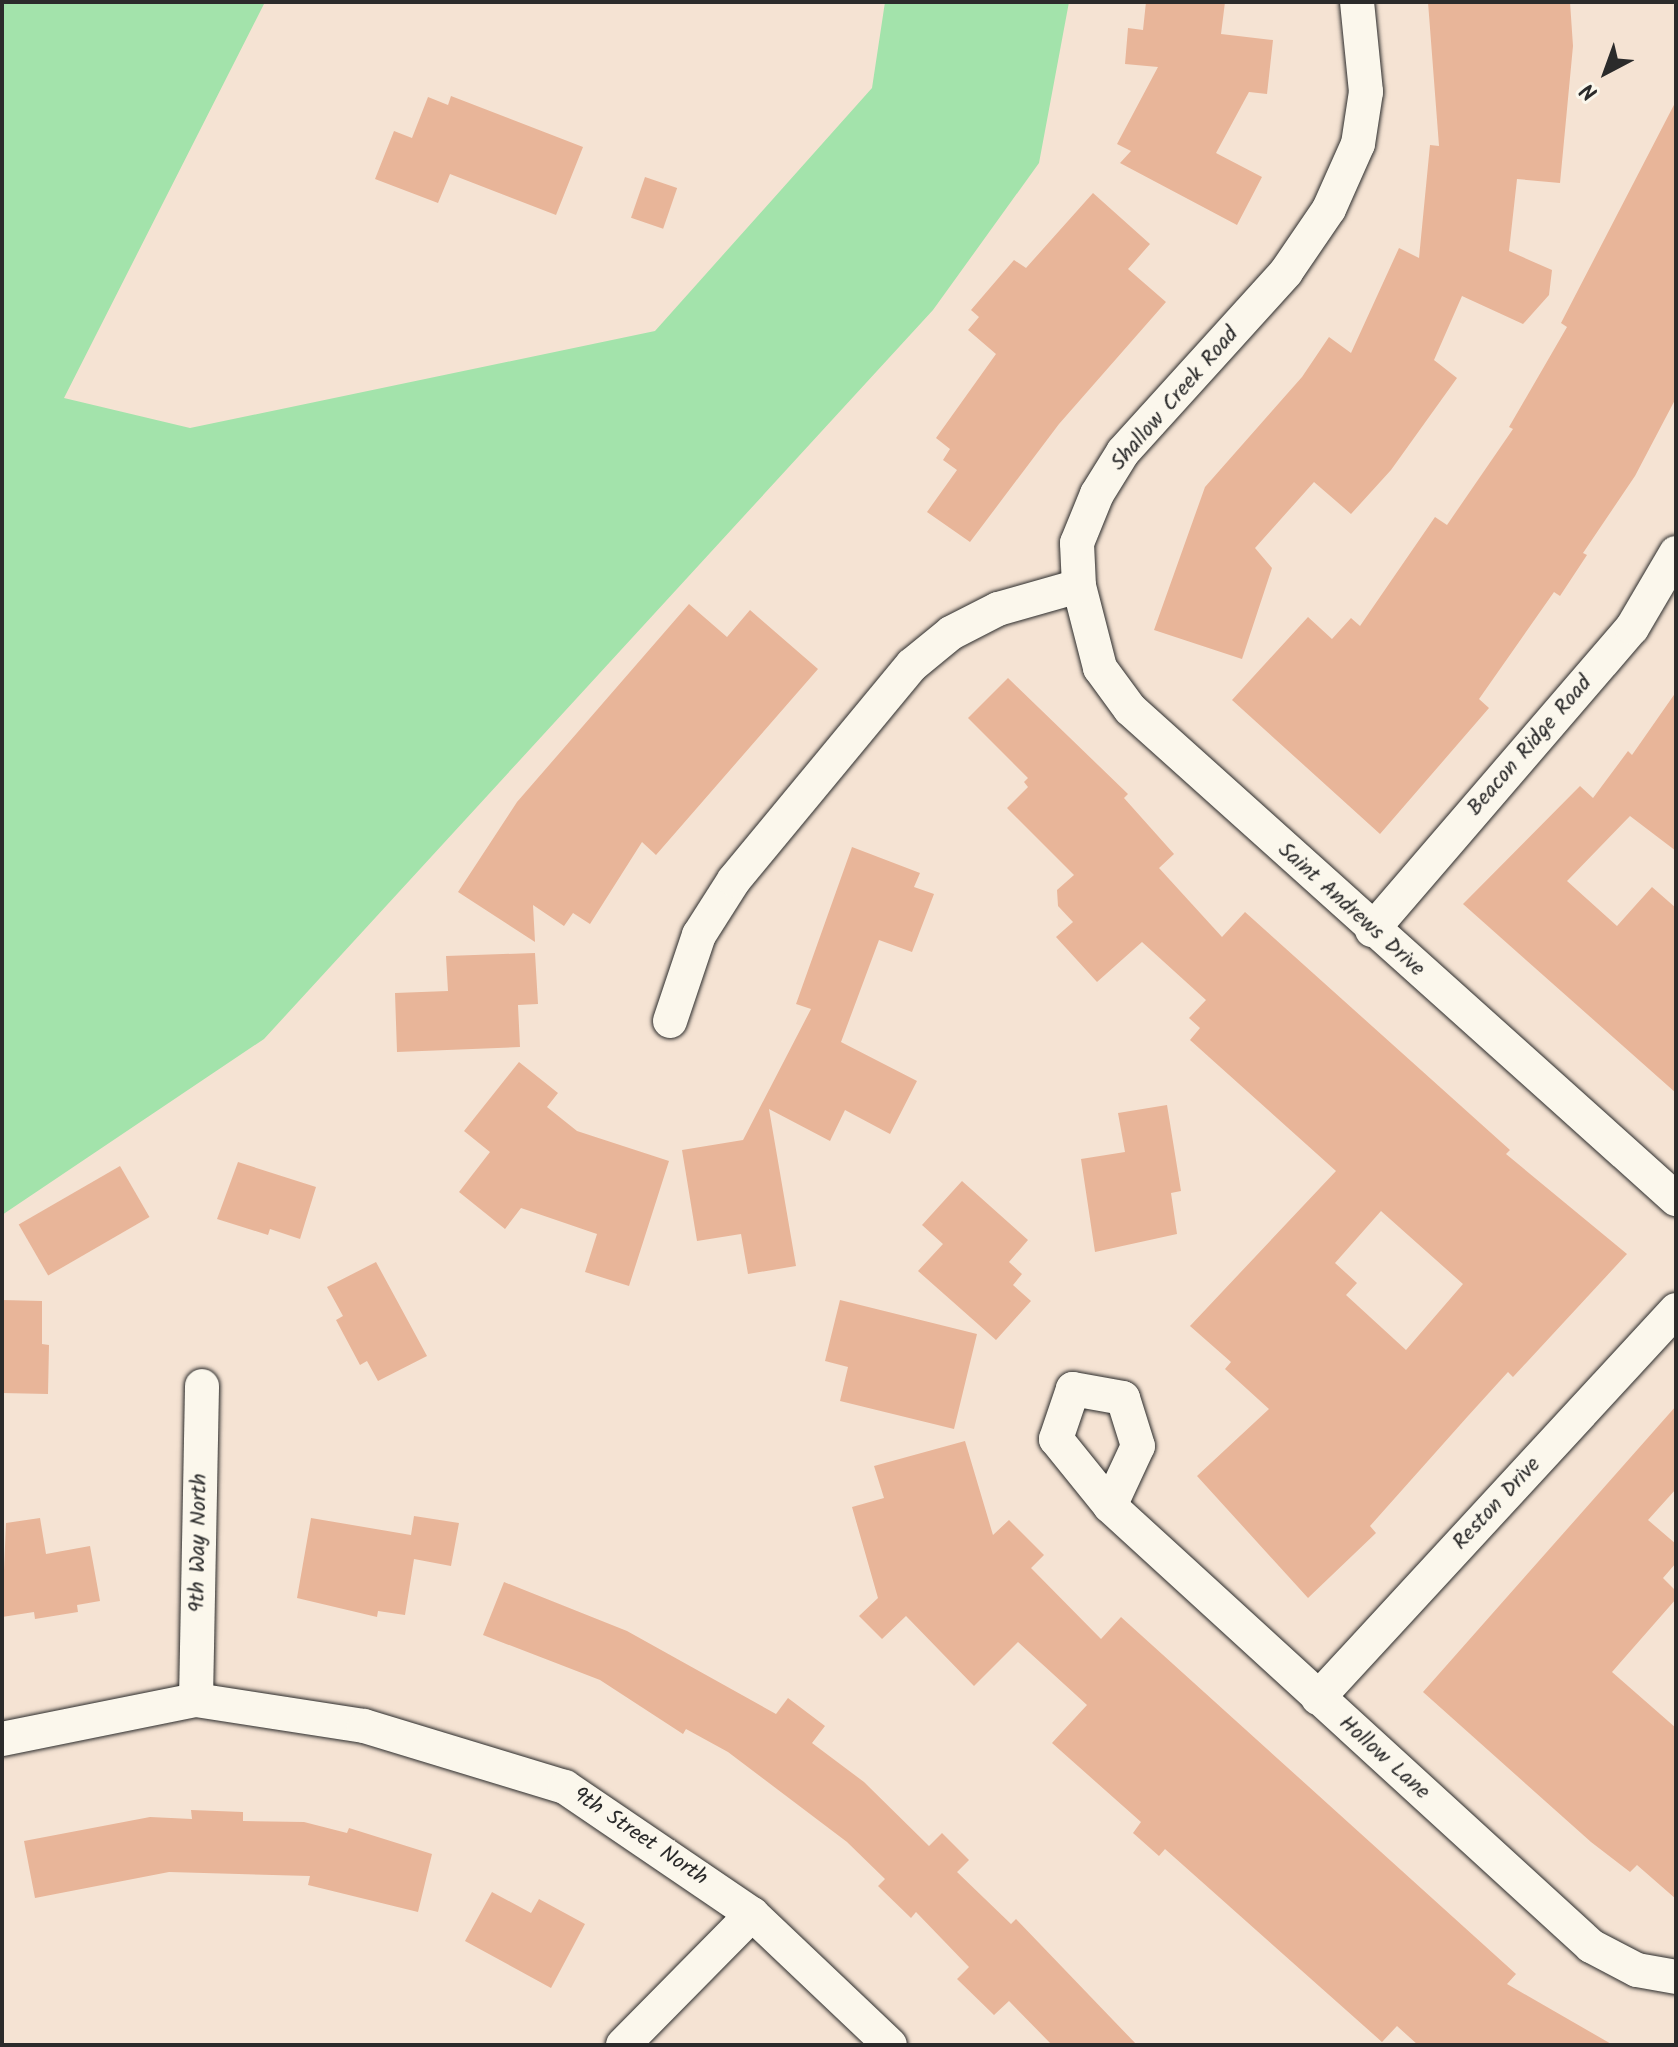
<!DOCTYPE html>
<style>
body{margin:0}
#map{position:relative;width:1678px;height:2047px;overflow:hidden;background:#f5e3d3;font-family:Kalam,sans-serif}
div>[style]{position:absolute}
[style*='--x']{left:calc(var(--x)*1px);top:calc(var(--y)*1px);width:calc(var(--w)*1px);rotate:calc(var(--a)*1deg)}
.green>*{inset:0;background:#a3e3ab}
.building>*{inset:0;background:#e8b599;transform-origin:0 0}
.roads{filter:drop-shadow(0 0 2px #2b2b2b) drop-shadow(0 0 2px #2b2b2b)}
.minor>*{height:34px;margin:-17px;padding:0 17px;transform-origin:17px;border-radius:17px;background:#fbf7ec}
span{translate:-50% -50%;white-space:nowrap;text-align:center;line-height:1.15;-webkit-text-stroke:7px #fbf7ec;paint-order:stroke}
.street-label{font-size:22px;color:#2b2b2b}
.frame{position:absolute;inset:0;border:4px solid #2b2b2b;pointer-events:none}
.north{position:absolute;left:1566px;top:32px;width:80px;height:80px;-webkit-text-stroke:6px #fbf7ec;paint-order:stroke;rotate:221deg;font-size:22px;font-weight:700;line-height:32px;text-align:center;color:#2b2b2b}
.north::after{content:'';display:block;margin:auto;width:28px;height:36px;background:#2b2b2b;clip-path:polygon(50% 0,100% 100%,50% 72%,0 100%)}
</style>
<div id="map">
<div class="green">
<div style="clip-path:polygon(2px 2px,265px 2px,64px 398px,190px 428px,655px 331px,872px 88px,885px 2px,1069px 2px,1039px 163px,933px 310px,264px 1039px,2px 1215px)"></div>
</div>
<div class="building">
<div style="clip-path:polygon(1146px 2px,1225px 2px,1221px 34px,1273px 40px,1267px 94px,1249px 92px,1216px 153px,1262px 177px,1237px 225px,1120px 163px,1131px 151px,1117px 144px,1158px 67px,1125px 64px,1128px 28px,1143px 30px)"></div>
<div style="clip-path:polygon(1428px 2px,1570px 2px,1573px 46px,1560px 183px,1517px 179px,1509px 251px,1552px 270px,1549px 295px,1523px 324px,1462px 296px,1434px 360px,1457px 378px,1391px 470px,1351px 514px,1314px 482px,1255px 548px,1272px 568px,1242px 659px,1154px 630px,1205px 487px,1302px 377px,1329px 337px,1351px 353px,1399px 248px,1419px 258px,1430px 145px,1439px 146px)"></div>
<div style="clip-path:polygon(451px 96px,583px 147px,556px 215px,450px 174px,438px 203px,375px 179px,394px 131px,412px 138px,428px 97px,448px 105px)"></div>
<div style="clip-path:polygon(1676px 101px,1676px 398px,1635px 476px,1583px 553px,1587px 555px,1560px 596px,1554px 592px,1479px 699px,1489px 708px,1380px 834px,1232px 700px,1308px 617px,1332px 639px,1351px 618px,1360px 626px,1435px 517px,1447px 525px,1513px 429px,1509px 427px,1567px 327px,1561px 323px)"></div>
<div style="left:645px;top:177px;width:34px;height:43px;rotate:19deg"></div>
<div style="clip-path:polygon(1093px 193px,1150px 244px,1128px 269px,1166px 302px,1059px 424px,970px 542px,927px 512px,957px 470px,943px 460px,950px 449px,936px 438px,996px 354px,968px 330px,979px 317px,971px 310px,1014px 260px,1026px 268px)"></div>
<div style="clip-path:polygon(689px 604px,727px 637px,750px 610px,818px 669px,656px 855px,642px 842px,590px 924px,573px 913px,564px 926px,533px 905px,535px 942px,458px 892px,517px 802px)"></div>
<div style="clip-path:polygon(evenodd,1008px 678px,1128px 794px,1124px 798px,1174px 854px,1159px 868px,1222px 937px,1245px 912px,1510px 1150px,1506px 1154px,1627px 1254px,1513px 1377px,1508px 1372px,1468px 1416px,1370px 1526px,1376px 1533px,1308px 1598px,1197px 1476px,1269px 1409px,1225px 1369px,1231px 1362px,1190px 1326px,1336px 1171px,1190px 1040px,1200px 1028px,1189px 1018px,1206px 1000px,1142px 942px,1097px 982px,1056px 937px,1073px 922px,1058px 906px,1057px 890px,1074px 875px,1007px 808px,1028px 787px,1024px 782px,1028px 778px,968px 718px,1008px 678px,1381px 1211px,1463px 1284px,1406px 1350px,1346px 1295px,1357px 1283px,1335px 1263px,1381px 1211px)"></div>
<div style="clip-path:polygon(1676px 692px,1676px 851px,1630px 816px,1567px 881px,1617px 926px,1652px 887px,1676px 908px,1676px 1093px,1463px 904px,1580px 786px,1593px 798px,1628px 751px,1632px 755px)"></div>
<div style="clip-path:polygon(852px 847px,920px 873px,914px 887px,934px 894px,912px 952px,879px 940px,841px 1042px,917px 1081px,890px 1134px,845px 1110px,830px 1141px,769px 1109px,796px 1266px,748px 1274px,741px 1234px,697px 1241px,682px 1150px,743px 1140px,811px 1009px,796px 1004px)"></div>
<div style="clip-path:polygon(535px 953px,538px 1004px,518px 1005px,520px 1047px,397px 1052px,395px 993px,448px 991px,446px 956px)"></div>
<div style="clip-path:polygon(519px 1062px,558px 1093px,547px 1107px,577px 1131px,669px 1161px,629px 1286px,585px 1272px,597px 1234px,521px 1208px,505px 1229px,459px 1192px,490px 1152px,464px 1131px)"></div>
<div style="clip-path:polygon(1167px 1105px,1181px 1191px,1171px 1193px,1177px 1234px,1095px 1252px,1081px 1159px,1125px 1152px,1118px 1113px)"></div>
<div style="clip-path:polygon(238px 1162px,316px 1187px,300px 1239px,270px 1229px,268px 1235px,217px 1219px)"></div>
<div style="left:120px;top:1166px;width:59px;height:117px;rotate:60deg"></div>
<div style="clip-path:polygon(962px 1181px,1028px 1240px,1009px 1262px,1022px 1274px,1013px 1285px,1031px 1301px,996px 1340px,918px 1271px,943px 1244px,922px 1225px)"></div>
<div style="clip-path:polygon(376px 1262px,427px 1356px,378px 1381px,367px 1361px,360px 1365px,336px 1320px,343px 1316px,327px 1287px)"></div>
<div style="clip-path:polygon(2px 1300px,42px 1301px,42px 1344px,49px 1345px,48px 1394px,2px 1393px)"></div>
<div style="clip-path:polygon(840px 1300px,977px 1334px,954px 1429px,840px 1401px,848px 1367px,825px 1361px)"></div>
<div style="clip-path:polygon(1676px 1406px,1676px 1489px,1648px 1520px,1676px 1544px,1676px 1563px,1663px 1578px,1676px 1591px,1676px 1599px,1612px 1672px,1676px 1728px,1676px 1899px,1637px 1865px,1630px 1872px,1591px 1842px,1423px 1692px)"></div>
<div style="clip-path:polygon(965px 1441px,993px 1535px,1009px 1520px,1044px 1555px,1031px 1568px,1101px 1639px,1121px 1617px,1516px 1974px,1507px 1984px,1613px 2045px,1418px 2045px,1397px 2026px,1382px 2042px,1165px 1849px,1159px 1856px,1133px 1833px,1141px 1822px,1052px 1743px,1087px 1705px,1018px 1642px,974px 1686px,906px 1616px,882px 1639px,859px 1616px,878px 1598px,852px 1507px,884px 1498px,874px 1466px)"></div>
<div style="clip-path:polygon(414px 1516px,459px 1523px,451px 1566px,414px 1559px,405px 1615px,378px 1611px,377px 1617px,297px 1598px,311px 1518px,411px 1535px)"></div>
<div style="clip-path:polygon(40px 1518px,46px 1554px,90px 1546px,100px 1601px,77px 1605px,78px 1612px,35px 1619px,34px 1612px,2px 1617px,6px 1523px)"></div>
<div style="clip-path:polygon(504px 1582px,627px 1631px,776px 1714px,788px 1698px,825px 1726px,812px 1743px,864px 1782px,929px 1846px,942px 1833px,969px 1860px,957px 1872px,1011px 1924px,1016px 1919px,1137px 2045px,1052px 2045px,1009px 2001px,994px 2015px,957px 1979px,969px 1967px,916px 1912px,911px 1918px,878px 1886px,885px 1879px,847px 1842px,728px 1752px,686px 1729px,683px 1734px,600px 1680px,483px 1635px)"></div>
<div style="clip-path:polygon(191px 1810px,243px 1812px,243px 1821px,304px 1822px,347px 1833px,349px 1828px,432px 1854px,418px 1912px,308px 1885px,310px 1876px,169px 1872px,35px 1898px,24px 1841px,150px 1817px,192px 1819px)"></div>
<div style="clip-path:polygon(492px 1892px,531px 1913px,539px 1899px,585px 1924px,551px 1988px,465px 1941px)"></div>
</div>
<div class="roads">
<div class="minor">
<div style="--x:1079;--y:586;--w:85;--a:75.6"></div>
<div style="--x:1100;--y:668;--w:51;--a:53.8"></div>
<div style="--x:1130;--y:709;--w:734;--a:41.91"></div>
<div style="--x:1372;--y:930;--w:399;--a:-49.3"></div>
<div style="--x:1632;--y:628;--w:87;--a:-59.6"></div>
<div style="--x:670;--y:1021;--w:91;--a:-71.4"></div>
<div style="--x:699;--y:935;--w:65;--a:-57.5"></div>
<div style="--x:734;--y:880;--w:279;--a:-50.4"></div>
<div style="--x:912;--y:665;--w:50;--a:-39.4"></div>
<div style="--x:951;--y:633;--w:53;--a:-27.1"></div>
<div style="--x:998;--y:609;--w:84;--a:-15.9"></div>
<div style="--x:1079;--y:586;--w:43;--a:-92.7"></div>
<div style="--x:1077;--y:543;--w:53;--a:-67.8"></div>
<div style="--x:1097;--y:494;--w:49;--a:-58.2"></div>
<div style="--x:1123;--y:452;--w:243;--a:-47.8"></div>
<div style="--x:1286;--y:272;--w:76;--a:-55.7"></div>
<div style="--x:1329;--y:209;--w:71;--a:-66"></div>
<div style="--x:1358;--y:144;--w:53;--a:-81.3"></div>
<div style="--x:1366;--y:92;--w:90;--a:-95.7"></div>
<div style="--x:1110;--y:1506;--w:66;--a:-65"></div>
<div style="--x:1138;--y:1446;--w:50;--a:-107.4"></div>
<div style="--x:1123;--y:1398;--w:51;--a:-169.8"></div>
<div style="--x:1073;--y:1389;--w:53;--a:108.8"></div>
<div style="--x:1056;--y:1439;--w:86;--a:51.1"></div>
<div style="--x:1110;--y:1506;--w:652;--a:42.45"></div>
<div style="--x:1591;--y:1946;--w:52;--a:27.6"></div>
<div style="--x:1637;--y:1970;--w:40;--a:10"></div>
<div style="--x:1318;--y:1698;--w:528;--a:-47.3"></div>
<div style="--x:196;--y:1700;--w:314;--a:-88.9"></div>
<div style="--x:2;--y:1739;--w:198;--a:-11.4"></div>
<div style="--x:196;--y:1700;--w:170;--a:8.8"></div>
<div style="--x:364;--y:1726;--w:210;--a:16.9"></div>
<div style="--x:565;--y:1787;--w:226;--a:34.2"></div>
<div style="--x:752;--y:1914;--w:190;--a:43.5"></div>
<div style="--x:623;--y:2045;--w:184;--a:-45.4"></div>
</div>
</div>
<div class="street-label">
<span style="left:1175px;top:399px;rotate:-49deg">Shallow Creek Road</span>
<span style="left:1530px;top:746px;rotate:-49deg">Beacon Ridge Road</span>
<span style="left:1351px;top:910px;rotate:42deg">Saint Andrews Drive</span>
<span style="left:1497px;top:1504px;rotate:-47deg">Reston Drive</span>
<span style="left:199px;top:1543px;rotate:-89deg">9th Way North</span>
<span style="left:1384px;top:1758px;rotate:42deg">Hollow Lane</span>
<span style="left:640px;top:1837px;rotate:34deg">9th Street North</span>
</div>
<div class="frame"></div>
<div class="north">N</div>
</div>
